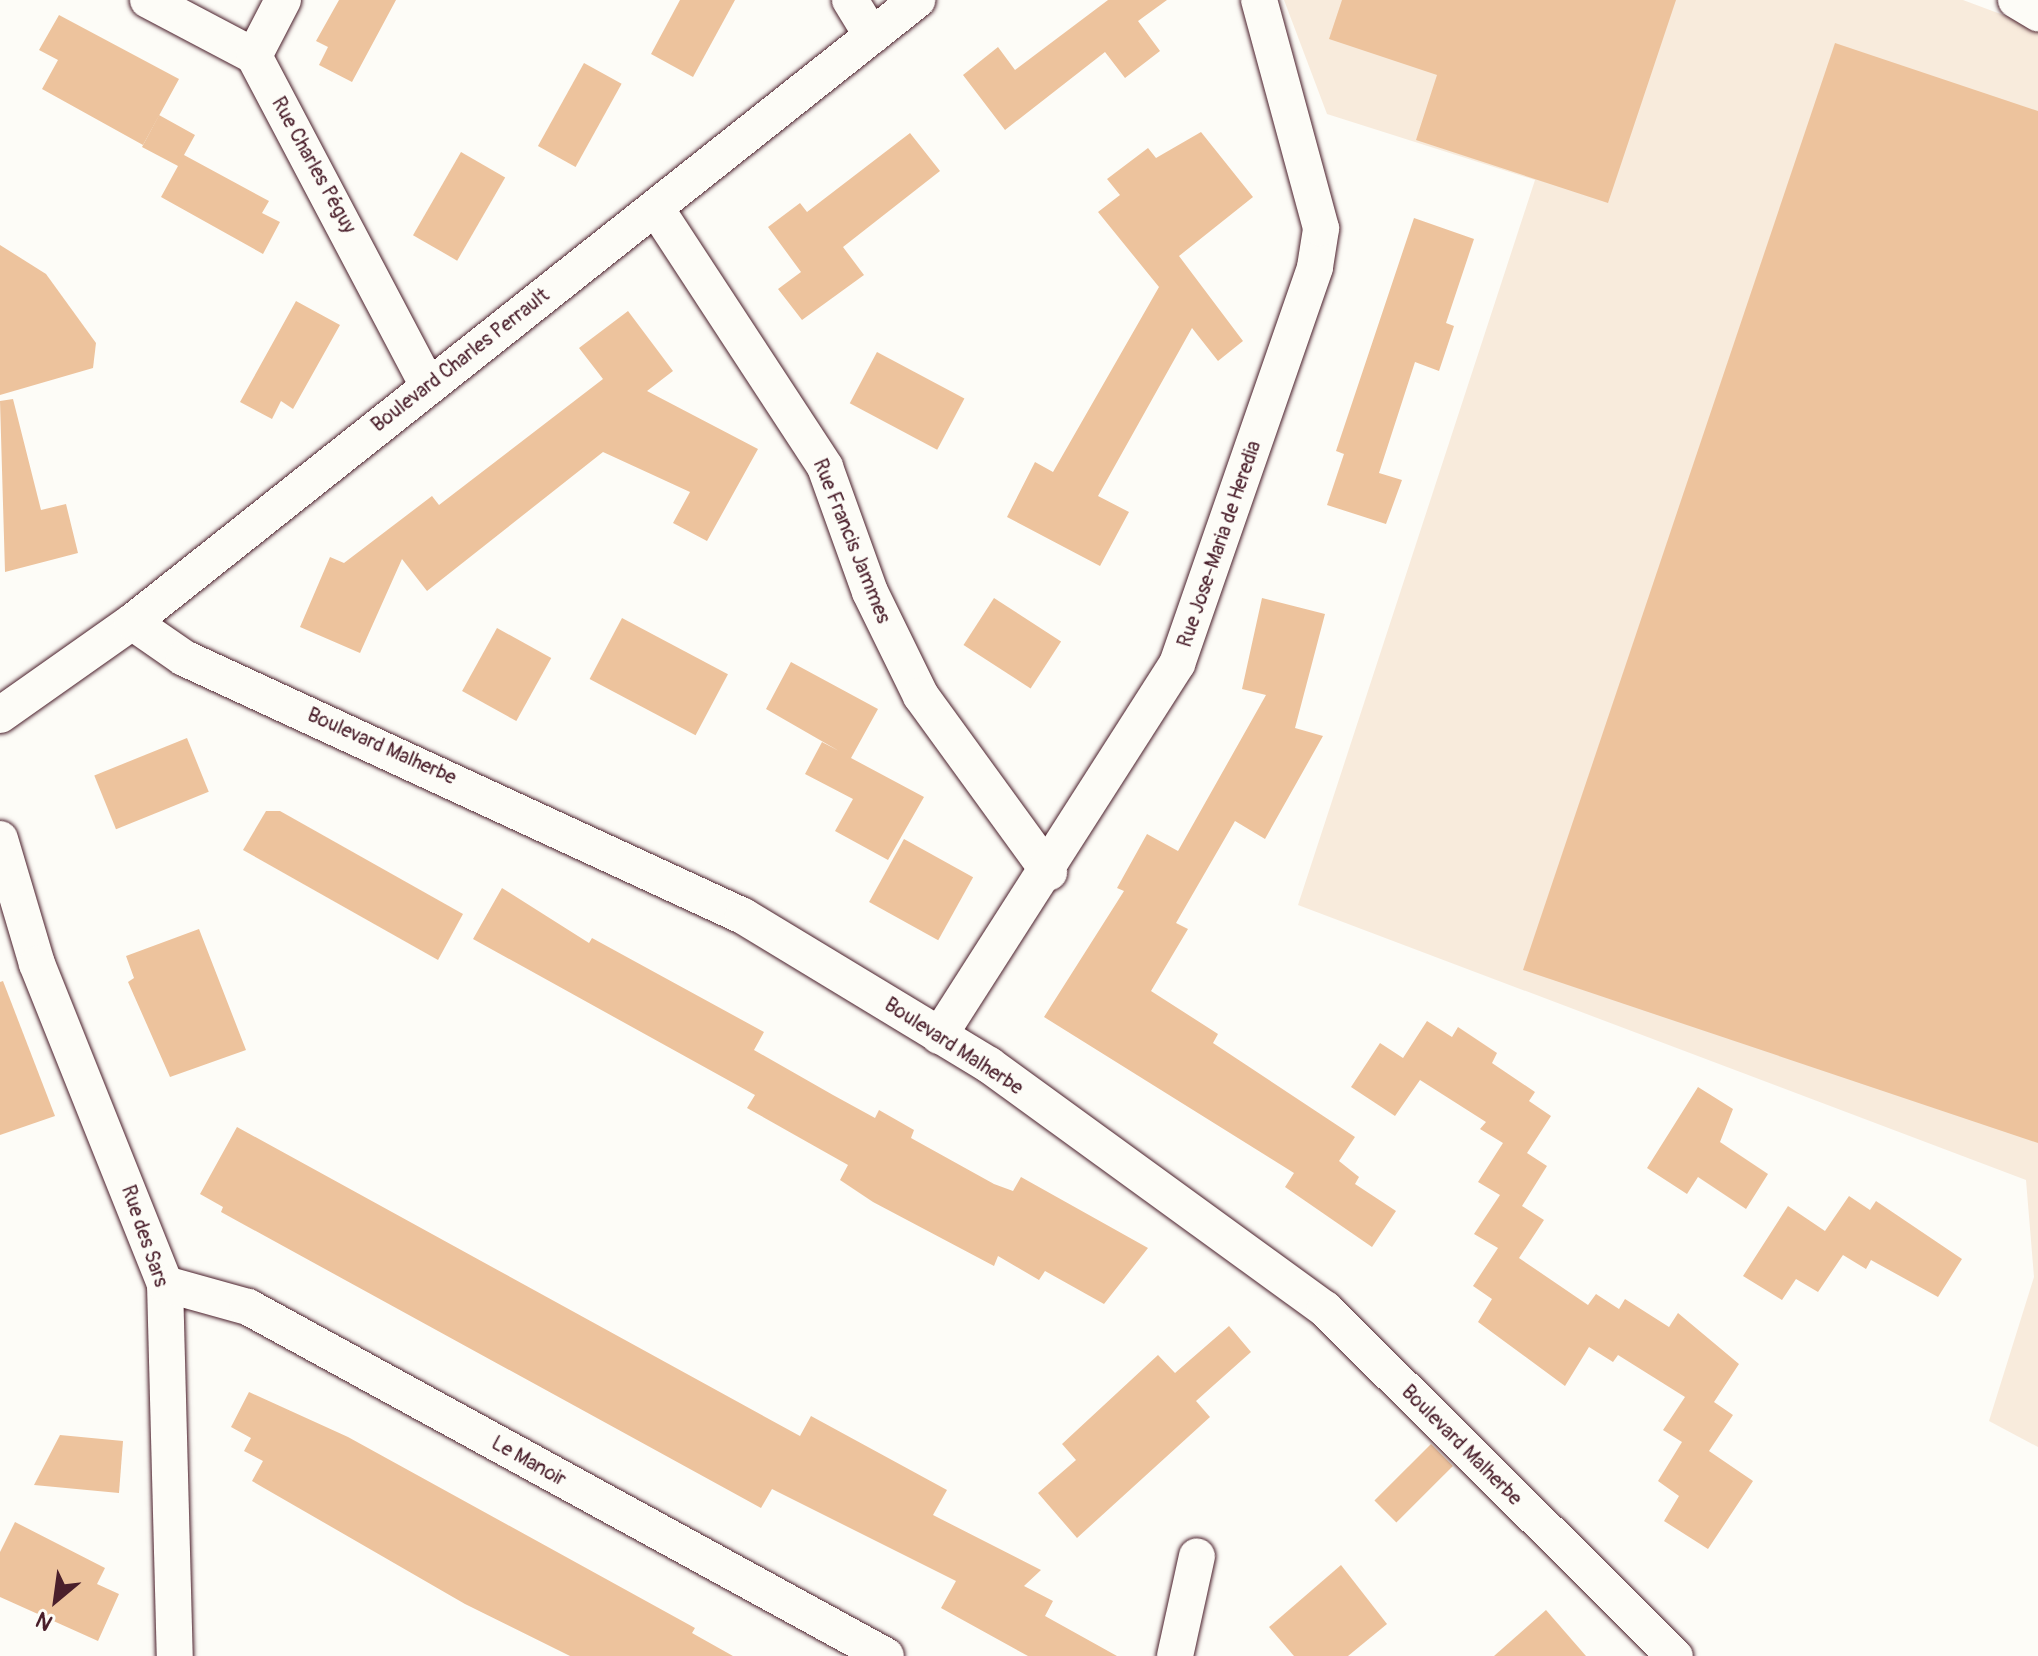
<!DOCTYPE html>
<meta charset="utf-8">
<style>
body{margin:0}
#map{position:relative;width:2038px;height:1656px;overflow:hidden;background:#fdfcf7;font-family:Pangolin,sans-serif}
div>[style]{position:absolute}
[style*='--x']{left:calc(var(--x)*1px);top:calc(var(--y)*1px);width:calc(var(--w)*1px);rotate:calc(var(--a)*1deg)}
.built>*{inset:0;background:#f8ebdc}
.building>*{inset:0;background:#edc39d;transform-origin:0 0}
.roads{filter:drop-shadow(0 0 2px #4a1f2b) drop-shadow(0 0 2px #4a1f2b)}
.minor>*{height:36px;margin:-18px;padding:0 18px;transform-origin:18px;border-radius:18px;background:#fdfcf7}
span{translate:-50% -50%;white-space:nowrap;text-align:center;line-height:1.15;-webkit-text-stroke:6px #fdfcf7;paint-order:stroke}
.street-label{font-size:20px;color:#4a1f2b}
.north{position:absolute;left:16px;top:1560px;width:80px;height:80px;-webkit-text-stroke:6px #fdfcf7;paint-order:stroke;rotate:209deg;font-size:22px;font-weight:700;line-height:32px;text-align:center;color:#4a1f2b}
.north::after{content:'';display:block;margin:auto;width:28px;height:36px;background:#4a1f2b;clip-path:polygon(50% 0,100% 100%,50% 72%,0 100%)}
</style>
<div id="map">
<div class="built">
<div style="clip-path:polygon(1284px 0,1963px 0,2038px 28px,2038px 1447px,1989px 1421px,2034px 1277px,2026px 1180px,1298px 905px,1535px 180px,1327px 114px)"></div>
</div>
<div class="building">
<div style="clip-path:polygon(339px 0,396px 0,352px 82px,319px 65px,328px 47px,316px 41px)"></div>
<div style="clip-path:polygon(680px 0,735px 0,693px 77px,651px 54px)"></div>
<div style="clip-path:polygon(1108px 0,1167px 0,1138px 21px,1160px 51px,1125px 78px,1105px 52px,1005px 130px,963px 75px,998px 47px,1015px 70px)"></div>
<div style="clip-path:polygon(1342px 0,1676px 0,1608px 203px,1416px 140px,1437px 75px,1329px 39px)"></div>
<div style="clip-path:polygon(59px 15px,179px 79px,143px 145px,42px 89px,58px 60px,39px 50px)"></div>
<div style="clip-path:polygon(1835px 43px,2038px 111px,2038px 1143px,1523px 970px)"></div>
<div style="left:584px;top:63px;width:43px;height:95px;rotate:29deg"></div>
<div style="clip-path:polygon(159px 115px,195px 135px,184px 155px,269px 201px,262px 213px,280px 222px,263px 254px,161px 197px,178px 166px,142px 147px)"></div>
<div style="clip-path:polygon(1201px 132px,1253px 197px,1179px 256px,1243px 341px,1218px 361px,1192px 328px,1098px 496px,1129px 512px,1100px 566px,1007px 517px,1035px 462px,1053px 472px,1159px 287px,1098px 212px,1120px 195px,1107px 179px,1148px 148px,1156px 158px)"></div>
<div style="clip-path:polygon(910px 133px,940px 171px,843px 247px,864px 275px,802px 320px,778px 289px,801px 272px,768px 227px,800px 203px,807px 212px)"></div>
<div style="left:461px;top:152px;width:51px;height:96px;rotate:30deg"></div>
<div style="clip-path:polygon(1414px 218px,1474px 239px,1446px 323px,1454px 326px,1439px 371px,1415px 362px,1379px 473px,1402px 480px,1386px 524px,1327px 505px,1344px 454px,1336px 451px)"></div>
<div style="clip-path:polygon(0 245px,46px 274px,96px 343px,93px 368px,0 395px)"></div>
<div style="clip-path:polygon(296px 301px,340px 325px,293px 409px,281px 401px,272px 419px,240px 402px)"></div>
<div style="clip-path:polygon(628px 311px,673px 371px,647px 391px,758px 449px,707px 541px,673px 523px,690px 492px,603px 452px,427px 591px,402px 559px,360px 653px,300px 627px,330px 557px,344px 563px,432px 496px,439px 505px,603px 379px,579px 348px)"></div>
<div style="left:877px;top:352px;width:99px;height:58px;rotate:28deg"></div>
<div style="clip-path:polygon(13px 399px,41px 510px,66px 504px,78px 553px,5px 572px,0 401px)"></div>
<div style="left:994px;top:598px;width:80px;height:56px;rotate:33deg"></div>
<div style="clip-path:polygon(1262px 598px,1325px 614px,1295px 728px,1323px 736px,1265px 839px,1235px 821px,1176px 923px,1188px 929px,1151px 991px,1218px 1034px,1213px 1043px,1355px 1137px,1339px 1161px,1359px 1177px,1355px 1184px,1396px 1211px,1372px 1247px,1285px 1187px,1294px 1173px,1044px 1017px,1124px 891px,1117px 888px,1147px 834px,1178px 851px,1266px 695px,1242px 689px)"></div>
<div style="left:622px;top:618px;width:120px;height:69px;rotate:28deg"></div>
<div style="left:497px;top:628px;width:62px;height:72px;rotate:29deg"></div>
<div style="clip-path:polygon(791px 662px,878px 709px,851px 758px,924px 797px,888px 860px,835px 831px,853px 799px,805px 774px,822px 742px,839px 751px,766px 709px)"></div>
<div style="left:187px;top:738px;width:58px;height:100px;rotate:68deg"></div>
<div style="clip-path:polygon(266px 811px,280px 811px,463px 914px,438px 960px,243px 850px)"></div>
<div style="left:904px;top:839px;width:79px;height:72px;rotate:29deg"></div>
<div style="clip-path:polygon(502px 888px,589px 943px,592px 938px,764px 1032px,754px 1050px,833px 1095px,875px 1118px,879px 1110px,914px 1130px,911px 1138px,994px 1184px,1013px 1191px,1021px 1177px,1148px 1248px,1104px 1304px,1045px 1271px,1039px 1280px,998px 1256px,994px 1266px,873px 1202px,840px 1180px,848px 1165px,747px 1108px,755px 1095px,473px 939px)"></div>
<div style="clip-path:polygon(199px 929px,246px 1050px,170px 1077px,128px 982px,134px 978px,126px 956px)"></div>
<div style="clip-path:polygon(3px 981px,55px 1116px,0 1135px,0 982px)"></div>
<div style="clip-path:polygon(1427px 1021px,1452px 1037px,1458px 1027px,1497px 1053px,1492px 1063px,1535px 1092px,1529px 1101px,1551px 1116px,1527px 1153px,1547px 1166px,1522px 1206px,1544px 1220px,1519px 1258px,1588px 1305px,1596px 1294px,1619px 1309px,1625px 1299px,1669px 1327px,1678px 1313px,1739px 1364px,1714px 1402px,1733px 1415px,1709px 1451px,1753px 1481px,1708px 1549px,1664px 1521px,1679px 1496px,1658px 1481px,1682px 1442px,1663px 1430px,1685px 1397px,1618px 1355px,1613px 1362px,1589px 1347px,1565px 1386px,1478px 1322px,1492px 1299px,1473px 1286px,1498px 1248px,1474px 1234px,1500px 1195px,1478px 1182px,1503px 1143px,1480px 1129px,1486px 1122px,1420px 1080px,1395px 1116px,1351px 1087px,1380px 1043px,1403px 1058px)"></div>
<div style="clip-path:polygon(1698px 1087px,1733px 1109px,1720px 1142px,1768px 1174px,1746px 1209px,1698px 1177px,1687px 1194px,1647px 1168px)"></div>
<div style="clip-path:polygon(237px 1127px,800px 1436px,811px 1416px,947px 1490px,933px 1515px,1041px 1570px,1024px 1586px,1053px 1601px,1045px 1616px,1117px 1656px,1028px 1656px,941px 1608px,956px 1581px,772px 1489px,761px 1508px,221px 1212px,223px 1207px,200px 1194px)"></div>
<div style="clip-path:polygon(1849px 1196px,1870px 1210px,1876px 1201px,1962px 1259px,1938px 1297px,1871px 1260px,1866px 1269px,1843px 1255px,1818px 1292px,1796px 1279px,1782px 1300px,1743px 1276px,1788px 1206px,1825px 1231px)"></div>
<div style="clip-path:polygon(1229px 1326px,1251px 1352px,1196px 1401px,1210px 1417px,1077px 1538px,1038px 1493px,1076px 1460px,1062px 1444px,1158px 1355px,1175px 1373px)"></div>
<div style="clip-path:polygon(249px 1392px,348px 1437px,695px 1628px,692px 1633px,733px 1656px,570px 1656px,465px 1604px,252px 1481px,263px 1461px,244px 1451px,251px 1438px,231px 1427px)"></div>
<div style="clip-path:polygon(60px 1435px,123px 1441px,119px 1493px,34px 1485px)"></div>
<div style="left:1431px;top:1444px;width:31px;height:80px;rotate:45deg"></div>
<div style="clip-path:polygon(15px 1522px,105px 1568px,97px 1584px,119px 1594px,98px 1641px,0 1597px,0 1552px)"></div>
<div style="clip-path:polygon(1341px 1565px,1387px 1624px,1348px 1656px,1294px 1656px,1269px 1627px)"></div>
<div style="clip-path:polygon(1546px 1610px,1586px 1656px,1494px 1656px)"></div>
</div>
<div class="roads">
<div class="minor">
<div style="--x:148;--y:0;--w:120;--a:27.8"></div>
<div style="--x:254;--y:56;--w:369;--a:62.2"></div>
<div style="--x:850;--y:0;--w:42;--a:58.6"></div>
<div style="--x:2016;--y:0;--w:26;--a:31"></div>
<div style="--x:254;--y:56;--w:63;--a:-62.6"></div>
<div style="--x:657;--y:210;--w:307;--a:56.8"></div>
<div style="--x:825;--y:467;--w:133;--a:70.2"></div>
<div style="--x:870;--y:592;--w:116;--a:63.9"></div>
<div style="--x:921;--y:696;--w:218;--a:54"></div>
<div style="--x:132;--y:622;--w:63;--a:34.7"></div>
<div style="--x:184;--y:658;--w:616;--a:24.78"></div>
<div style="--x:743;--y:916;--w:288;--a:31.2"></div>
<div style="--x:989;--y:1065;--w:415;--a:36"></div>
<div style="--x:1325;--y:1309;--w:493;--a:44.8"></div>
<div style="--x:0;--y:715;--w:161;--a:-35.2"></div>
<div style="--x:132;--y:622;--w:1002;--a:-38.39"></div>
<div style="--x:0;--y:839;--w:130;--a:73.5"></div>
<div style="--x:37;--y:964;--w:345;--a:68.2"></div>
<div style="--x:165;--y:1284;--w:372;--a:88.5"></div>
<div style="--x:939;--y:1036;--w:442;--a:-57.4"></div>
<div style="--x:1177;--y:664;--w:420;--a:-70.8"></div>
<div style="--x:1315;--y:267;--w:39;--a:-81"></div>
<div style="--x:1321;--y:228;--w:236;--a:-105.2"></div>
<div style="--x:165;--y:1284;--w:86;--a:15.5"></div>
<div style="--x:248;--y:1307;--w:727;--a:28.68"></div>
<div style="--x:1175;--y:1656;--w:102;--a:-77.6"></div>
</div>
</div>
<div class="street-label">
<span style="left:314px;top:165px;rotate:61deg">Rue Charles Péguy</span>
<span style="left:460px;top:360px;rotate:-38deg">Boulevard Charles Perrault</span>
<span style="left:852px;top:541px;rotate:68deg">Rue Francis Jammes</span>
<span style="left:1219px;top:544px;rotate:-71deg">Rue Jose-Maria de Heredia</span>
<span style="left:382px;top:746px;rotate:24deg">Boulevard Malherbe</span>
<span style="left:954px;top:1046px;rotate:33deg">Boulevard Malherbe</span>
<span style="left:145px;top:1236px;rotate:71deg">Rue des Sars</span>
<span style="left:1462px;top:1445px;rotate:45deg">Boulevard Malherbe</span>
<span style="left:529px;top:1461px;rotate:29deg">Le Manoir</span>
</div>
<div class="north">N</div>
</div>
